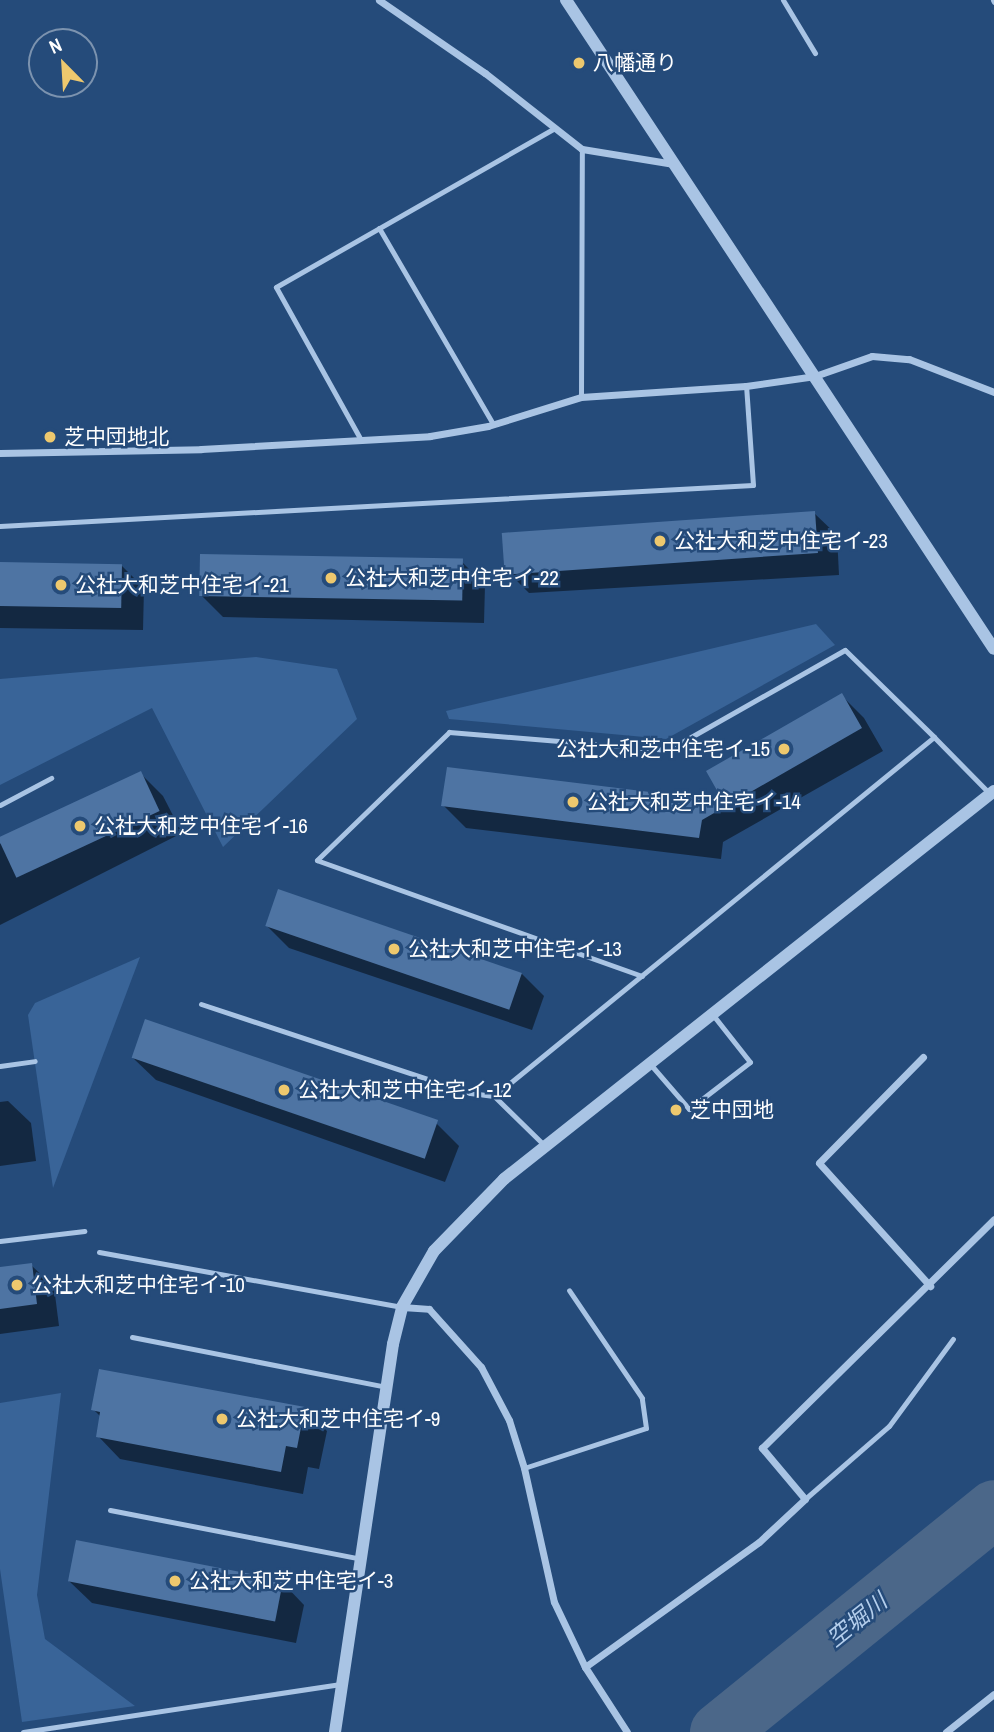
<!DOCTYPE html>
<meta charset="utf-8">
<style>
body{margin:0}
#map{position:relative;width:994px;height:1732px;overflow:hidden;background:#254b7a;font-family:"Archivo Narrow","Noto Sans JP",sans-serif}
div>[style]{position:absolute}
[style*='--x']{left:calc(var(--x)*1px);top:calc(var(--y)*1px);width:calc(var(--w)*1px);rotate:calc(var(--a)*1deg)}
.green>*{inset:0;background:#396498}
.shadow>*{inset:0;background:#0007}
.river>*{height:58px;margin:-29px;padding:0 29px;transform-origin:29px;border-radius:29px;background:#4b6789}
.building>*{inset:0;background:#4e74a3;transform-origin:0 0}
.service>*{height:5px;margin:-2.5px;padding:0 2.5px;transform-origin:2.5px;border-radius:2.5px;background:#a9c4e4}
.minor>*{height:7px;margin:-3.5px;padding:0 3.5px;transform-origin:3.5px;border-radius:3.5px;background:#a9c4e4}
.tertiary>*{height:12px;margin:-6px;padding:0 6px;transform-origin:6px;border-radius:6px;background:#a9c4e4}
.dots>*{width:19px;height:19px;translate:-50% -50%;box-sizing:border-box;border:4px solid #254b7a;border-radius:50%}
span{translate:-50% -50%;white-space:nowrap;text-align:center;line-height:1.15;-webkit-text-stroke:5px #254b7a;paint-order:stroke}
.poi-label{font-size:21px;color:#fff}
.left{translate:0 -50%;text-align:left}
.right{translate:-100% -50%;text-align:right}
.water-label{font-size:23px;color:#b4ceec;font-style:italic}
.north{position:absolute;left:28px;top:28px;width:70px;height:70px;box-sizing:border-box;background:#254b7a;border:2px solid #7c93af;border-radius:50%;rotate:336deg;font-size:19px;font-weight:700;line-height:28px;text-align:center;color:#fff}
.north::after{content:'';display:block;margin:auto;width:24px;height:32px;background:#edc86e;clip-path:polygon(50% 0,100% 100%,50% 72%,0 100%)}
</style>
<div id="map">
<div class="green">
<div style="clip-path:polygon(816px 624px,835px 645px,666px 739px,449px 719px,446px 711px)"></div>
<div style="clip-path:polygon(256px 657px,337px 669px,357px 719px,223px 847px,152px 708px,0 785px,0 679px)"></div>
<div style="clip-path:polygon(140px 957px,53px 1188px,28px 1015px,35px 1003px)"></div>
<div style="clip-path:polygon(61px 1393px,37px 1595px,45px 1639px,135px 1706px,22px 1722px,0 1569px,0 1403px)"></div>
</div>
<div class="shadow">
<div style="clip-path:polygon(814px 513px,837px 535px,839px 575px,529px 593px,506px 570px)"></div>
<div style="clip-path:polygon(462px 562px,485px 585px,484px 623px,223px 617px,201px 595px)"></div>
<div style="clip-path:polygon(0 564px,122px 566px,144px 588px,143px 630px,0 628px)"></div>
<div style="clip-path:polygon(841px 695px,864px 718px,883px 751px,723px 842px,721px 859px,466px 828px,443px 805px,727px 803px)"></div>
<div style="clip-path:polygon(140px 773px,163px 796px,182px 833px,0 925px,0 844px)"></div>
<div style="clip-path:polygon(267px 926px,521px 973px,544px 996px,532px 1030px,289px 948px)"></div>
<div style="clip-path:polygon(133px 1058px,436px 1123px,459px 1146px,445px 1182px,156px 1080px)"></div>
<div style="clip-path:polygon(8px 1101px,31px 1123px,36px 1161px,0 1166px,0 1102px)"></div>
<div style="clip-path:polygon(31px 1265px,54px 1287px,59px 1326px,0 1334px,0 1269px)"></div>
<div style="clip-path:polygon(93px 1409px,304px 1409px,327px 1431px,319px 1469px,308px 1467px,303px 1494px,120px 1459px,98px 1436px,101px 1417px)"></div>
<div style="clip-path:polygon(69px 1581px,282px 1582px,304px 1605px,296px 1643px,92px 1603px)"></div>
</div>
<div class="river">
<div style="--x:719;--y:1732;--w:354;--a:-39"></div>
</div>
<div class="building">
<div style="left:815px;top:511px;width:42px;height:314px;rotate:86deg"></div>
<div style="left:200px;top:554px;width:263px;height:42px;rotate:1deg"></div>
<div style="left:0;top:562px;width:122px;height:44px;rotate:1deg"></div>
<div style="clip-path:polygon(842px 693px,862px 728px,702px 820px,699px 838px,441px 806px,447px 767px,723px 801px,706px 771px)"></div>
<div style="left:141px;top:771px;width:44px;height:158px;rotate:65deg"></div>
<div style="left:278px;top:889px;width:258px;height:39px;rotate:19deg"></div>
<div style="left:145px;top:1019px;width:310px;height:41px;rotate:19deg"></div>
<div style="clip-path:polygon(32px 1263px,37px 1304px,0 1309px,0 1267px)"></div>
<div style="clip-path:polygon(99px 1369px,305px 1407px,297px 1448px,286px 1446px,281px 1472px,96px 1437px,100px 1412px,91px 1410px)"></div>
<div style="left:76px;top:1540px;width:211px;height:42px;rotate:11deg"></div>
</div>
<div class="service">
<div style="--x:783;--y:0;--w:62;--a:58.9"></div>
<div style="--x:993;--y:0;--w:2;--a:63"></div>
<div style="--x:379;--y:228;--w:227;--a:59.8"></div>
<div style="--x:581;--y:397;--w:248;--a:-89.8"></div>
<div style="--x:361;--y:440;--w:175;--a:-119.1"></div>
<div style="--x:276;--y:287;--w:321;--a:-29.7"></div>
<div style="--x:0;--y:526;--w:754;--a:-3.12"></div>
<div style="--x:753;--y:485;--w:99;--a:-94"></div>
<div style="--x:0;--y:805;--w:58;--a:-27.9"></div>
<div style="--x:642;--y:976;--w:345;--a:-160.4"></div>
<div style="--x:317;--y:860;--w:184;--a:-44.1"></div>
<div style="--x:449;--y:732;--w:220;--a:4.7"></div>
<div style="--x:668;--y:750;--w:203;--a:-29.5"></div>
<div style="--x:845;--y:650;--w:124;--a:44.3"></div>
<div style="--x:201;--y:1004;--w:283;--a:18.3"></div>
<div style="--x:470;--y:1093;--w:24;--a:7"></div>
<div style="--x:651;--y:1065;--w:58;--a:49.2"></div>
<div style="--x:689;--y:1109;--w:77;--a:-37.6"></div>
<div style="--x:750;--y:1062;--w:60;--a:-128.2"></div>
<div style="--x:0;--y:1066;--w:35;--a:-8"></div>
<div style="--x:544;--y:1145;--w:70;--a:-135.6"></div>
<div style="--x:494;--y:1096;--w:568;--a:-39.21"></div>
<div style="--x:934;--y:737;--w:80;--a:45.5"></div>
<div style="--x:0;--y:1241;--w:85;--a:-6.8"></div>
<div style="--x:99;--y:1252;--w:308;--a:10.3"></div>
<div style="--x:132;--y:1337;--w:259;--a:11.1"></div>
<div style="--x:524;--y:1468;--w:128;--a:-18.2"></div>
<div style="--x:646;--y:1428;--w:30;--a:-98"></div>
<div style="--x:642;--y:1398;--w:130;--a:-124.1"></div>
<div style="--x:805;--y:1499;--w:111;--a:-41"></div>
<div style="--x:889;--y:1426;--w:108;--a:-53.7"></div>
<div style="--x:110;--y:1510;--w:256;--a:11"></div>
<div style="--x:23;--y:1732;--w:323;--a:-8.6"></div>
</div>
<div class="minor">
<div style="--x:379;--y:0;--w:129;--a:34.6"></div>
<div style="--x:485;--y:73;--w:123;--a:38.1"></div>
<div style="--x:582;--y:149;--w:93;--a:9.3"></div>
<div style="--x:0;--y:453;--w:201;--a:-1.1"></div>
<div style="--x:201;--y:449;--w:229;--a:-3.2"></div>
<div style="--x:430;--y:436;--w:59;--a:-9.8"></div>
<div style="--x:488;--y:426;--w:97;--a:-17.3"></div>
<div style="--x:581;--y:397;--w:165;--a:-3.8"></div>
<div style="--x:746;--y:386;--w:70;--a:-8.2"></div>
<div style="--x:815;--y:376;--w:60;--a:-19.3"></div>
<div style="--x:872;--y:356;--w:37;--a:5"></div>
<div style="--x:909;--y:359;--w:91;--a:21.2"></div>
<div style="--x:923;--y:1057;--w:148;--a:134.5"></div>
<div style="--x:819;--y:1163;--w:166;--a:47.9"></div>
<div style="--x:402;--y:1307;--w:27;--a:4"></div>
<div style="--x:429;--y:1309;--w:78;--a:48.1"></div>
<div style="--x:481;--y:1367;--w:60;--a:62.2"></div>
<div style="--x:509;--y:1420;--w:50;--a:72.6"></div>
<div style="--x:524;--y:1468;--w:137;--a:77.4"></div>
<div style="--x:554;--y:1602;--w:72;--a:64.5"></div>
<div style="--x:585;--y:1667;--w:77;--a:57.1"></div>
<div style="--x:585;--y:1667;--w:214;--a:-35.7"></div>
<div style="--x:759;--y:1542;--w:63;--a:-43.1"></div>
<div style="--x:805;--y:1499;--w:67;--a:-130.1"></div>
<div style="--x:762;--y:1448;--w:326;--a:-44.6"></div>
<div style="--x:946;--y:1732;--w:61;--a:-38.4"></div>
</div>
<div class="tertiary">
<div style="--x:566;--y:0;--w:777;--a:56.6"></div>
<div style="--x:335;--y:1732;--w:392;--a:-81.5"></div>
<div style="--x:393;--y:1344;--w:38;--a:-76"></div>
<div style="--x:402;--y:1307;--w:64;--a:-60.3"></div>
<div style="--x:434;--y:1251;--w:100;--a:-45.8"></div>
<div style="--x:504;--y:1179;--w:625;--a:-38.37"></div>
</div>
<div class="dots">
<div style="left:579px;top:63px;background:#edc86e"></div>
<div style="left:50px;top:437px;background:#edc86e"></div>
<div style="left:660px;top:541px;background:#edc86e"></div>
<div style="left:331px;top:578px;background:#edc86e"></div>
<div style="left:61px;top:585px;background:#edc86e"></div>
<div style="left:784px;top:749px;background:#edc86e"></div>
<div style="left:573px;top:802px;background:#edc86e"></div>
<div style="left:80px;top:826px;background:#edc86e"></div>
<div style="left:394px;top:949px;background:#edc86e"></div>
<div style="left:284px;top:1090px;background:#edc86e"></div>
<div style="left:676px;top:1110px;background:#edc86e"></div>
<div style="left:17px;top:1285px;background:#edc86e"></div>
<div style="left:222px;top:1419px;background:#edc86e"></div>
<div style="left:175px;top:1581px;background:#edc86e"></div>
</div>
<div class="poi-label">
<span class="left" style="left:593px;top:63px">八幡通り</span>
<span class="left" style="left:64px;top:437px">芝中団地北</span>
<span class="left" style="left:674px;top:541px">公社大和芝中住宅イ-23</span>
<span class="left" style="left:345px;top:578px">公社大和芝中住宅イ-22</span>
<span class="left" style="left:75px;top:585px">公社大和芝中住宅イ-21</span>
<span class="right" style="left:770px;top:749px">公社大和芝中住宅イ-15</span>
<span class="left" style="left:587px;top:802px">公社大和芝中住宅イ-14</span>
<span class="left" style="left:94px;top:826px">公社大和芝中住宅イ-16</span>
<span class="left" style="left:408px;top:949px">公社大和芝中住宅イ-13</span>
<span class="left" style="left:298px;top:1090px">公社大和芝中住宅イ-12</span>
<span class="left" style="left:690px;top:1110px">芝中団地</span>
<span class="left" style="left:31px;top:1285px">公社大和芝中住宅イ-10</span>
<span class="left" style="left:236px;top:1419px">公社大和芝中住宅イ-9</span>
<span class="left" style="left:189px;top:1581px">公社大和芝中住宅イ-3</span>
</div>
<div class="water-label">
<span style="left:857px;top:1620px;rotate:-39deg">空堀川</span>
</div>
<div class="north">N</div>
</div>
